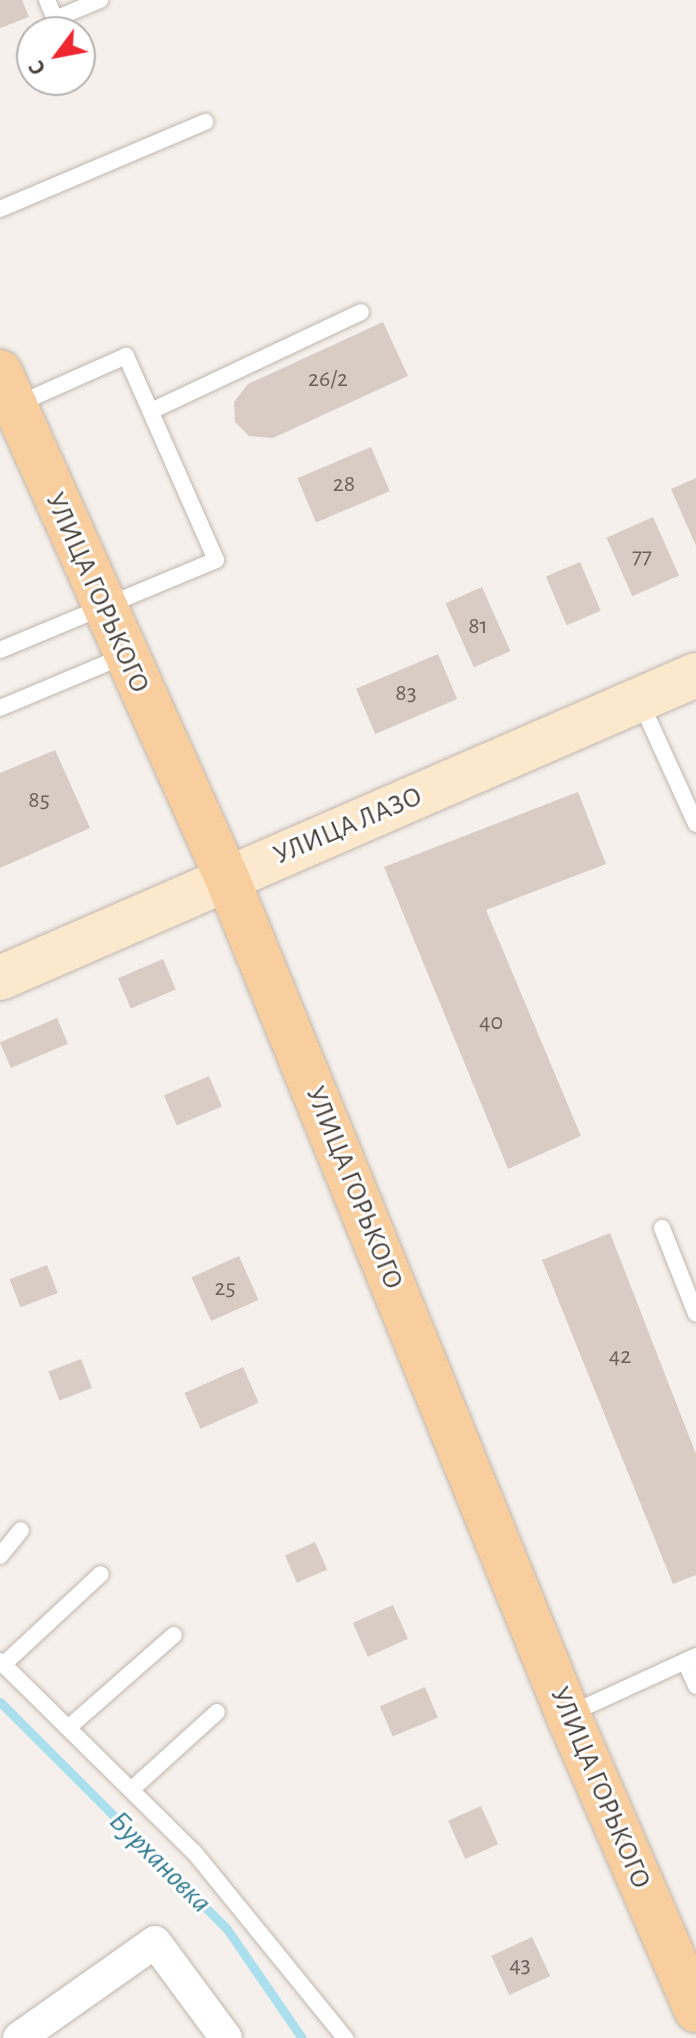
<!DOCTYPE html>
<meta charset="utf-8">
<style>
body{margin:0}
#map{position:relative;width:696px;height:2038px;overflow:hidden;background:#f5f0eb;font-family:"Alegreya Sans",sans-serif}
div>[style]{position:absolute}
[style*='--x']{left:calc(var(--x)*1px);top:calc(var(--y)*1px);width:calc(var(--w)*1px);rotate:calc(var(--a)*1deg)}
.stream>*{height:9px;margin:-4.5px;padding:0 4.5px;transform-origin:4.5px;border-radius:4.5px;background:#abdfed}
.building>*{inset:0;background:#d9ccc4;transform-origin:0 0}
.roads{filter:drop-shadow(0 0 2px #c0b6ad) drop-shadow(0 0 2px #c0b6ad)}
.service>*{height:16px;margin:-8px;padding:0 8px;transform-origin:8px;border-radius:8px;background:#fff}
.minor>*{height:32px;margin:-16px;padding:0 16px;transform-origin:16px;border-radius:16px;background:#fff}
.secondary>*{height:44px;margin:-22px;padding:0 22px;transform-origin:22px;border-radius:22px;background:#fce8cd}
.primary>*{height:44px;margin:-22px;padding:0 22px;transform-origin:22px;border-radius:22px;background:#f9ce9f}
span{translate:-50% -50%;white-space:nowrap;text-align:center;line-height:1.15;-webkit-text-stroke:6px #fff;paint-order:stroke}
.number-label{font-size:24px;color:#6c625c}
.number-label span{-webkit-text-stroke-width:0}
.street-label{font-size:28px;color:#483f39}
.water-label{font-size:30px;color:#2f7a90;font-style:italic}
.north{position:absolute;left:16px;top:16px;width:80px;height:80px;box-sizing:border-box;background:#fff;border:2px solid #b6b2b0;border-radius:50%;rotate:238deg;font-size:22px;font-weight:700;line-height:32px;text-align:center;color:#483f39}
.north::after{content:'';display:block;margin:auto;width:28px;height:36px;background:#ef2730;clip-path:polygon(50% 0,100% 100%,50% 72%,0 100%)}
</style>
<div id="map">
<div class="stream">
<div style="--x:0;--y:1702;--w:321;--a:45"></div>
<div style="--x:227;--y:1929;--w:132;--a:55.5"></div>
</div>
<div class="building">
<div style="clip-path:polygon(0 0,22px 0,29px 17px,0 28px)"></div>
<div style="clip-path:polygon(383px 322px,408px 376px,273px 438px,249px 436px,235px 422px,234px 402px,248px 384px)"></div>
<div style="left:371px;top:447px;width:48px;height:80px;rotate:67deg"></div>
<div style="clip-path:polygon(696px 478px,696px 546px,671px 489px)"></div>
<div style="left:653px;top:517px;width:64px;height:51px;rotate:66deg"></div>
<div style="left:580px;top:562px;width:53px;height:37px;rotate:67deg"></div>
<div style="left:482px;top:587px;width:70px;height:40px;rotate:66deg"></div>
<div style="left:438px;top:654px;width:49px;height:89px;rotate:67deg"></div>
<div style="clip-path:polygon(55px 750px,90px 828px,0 868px,0 773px)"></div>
<div style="clip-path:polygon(578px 792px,606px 864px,486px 910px,581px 1136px,508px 1169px,384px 867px)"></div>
<div style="left:163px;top:959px;width:33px;height:49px;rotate:67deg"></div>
<div style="left:57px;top:1018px;width:28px;height:62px;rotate:67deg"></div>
<div style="left:209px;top:1076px;width:33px;height:49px;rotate:67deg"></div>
<div style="clip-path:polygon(610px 1233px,696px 1454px,696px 1575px,673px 1584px,542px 1260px)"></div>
<div style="left:239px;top:1256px;width:48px;height:52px;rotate:66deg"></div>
<div style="left:47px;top:1265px;width:30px;height:40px;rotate:69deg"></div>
<div style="left:81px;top:1359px;width:31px;height:35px;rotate:69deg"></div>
<div style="left:243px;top:1367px;width:39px;height:64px;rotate:66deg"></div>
<div style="left:315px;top:1542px;width:30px;height:33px;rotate:66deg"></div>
<div style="left:393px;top:1605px;width:37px;height:44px;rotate:66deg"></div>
<div style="left:425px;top:1687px;width:33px;height:49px;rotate:67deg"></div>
<div style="left:481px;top:1806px;width:42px;height:36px;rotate:66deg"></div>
<div style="left:532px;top:1937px;width:43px;height:45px;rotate:65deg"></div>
</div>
<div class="roads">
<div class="service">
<div style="--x:47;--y:0;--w:21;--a:67"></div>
<div style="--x:55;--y:19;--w:49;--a:-22.9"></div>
<div style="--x:0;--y:209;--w:223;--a:-23"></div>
<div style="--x:151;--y:411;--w:232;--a:-25.2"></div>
<div style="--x:0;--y:650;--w:234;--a:-22.6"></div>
<div style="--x:216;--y:560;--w:223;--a:-113.8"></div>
<div style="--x:126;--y:356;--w:120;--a:156"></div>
<div style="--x:640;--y:701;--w:135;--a:65.5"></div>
<div style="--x:0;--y:708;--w:134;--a:-22.8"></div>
<div style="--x:662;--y:1228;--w:92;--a:68.4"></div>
<div style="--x:0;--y:1556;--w:33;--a:-51"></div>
<div style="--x:0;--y:1661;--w:272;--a:44.6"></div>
<div style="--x:194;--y:1852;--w:240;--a:50.9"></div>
<div style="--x:685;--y:1661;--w:27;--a:66"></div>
<div style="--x:4;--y:1664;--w:132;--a:-42.9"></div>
<div style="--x:570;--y:1714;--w:139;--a:-24.7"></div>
<div style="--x:68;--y:1728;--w:141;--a:-41.3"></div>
<div style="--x:131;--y:1790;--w:116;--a:-42.2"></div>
</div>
<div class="minor">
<div style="--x:19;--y:2038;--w:166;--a:-35.2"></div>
<div style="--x:155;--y:1942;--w:119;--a:53.5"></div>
</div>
<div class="secondary">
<div style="--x:0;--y:978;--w:759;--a:-23.53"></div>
</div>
<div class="primary">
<div style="--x:0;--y:372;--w:555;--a:65.84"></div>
<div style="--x:227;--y:878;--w:904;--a:67.83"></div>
<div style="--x:568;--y:1715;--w:322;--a:66.5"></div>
</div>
</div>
<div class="number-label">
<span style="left:328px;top:380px">26/2</span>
<span style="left:344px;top:485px">28</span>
<span style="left:642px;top:557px">77</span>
<span style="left:478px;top:627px">81</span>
<span style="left:406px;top:694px">83</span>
<span style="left:39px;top:801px">85</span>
<span style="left:491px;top:1023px">40</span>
<span style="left:225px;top:1289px">25</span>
<span style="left:620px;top:1357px">42</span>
<span style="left:520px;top:1966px">43</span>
</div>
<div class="street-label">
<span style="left:97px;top:593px;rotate:66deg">УЛИЦА ГОРЬКОГО</span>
<span style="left:348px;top:826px;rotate:-23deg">УЛИЦА ЛАЗО</span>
<span style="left:354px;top:1188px;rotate:68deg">УЛИЦА ГОРЬКОГО</span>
<span style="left:600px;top:1788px;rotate:67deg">УЛИЦА ГОРЬКОГО</span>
</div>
<div class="water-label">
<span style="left:160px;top:1862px;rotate:45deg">Бурхановка</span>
</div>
<div class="north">С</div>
</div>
